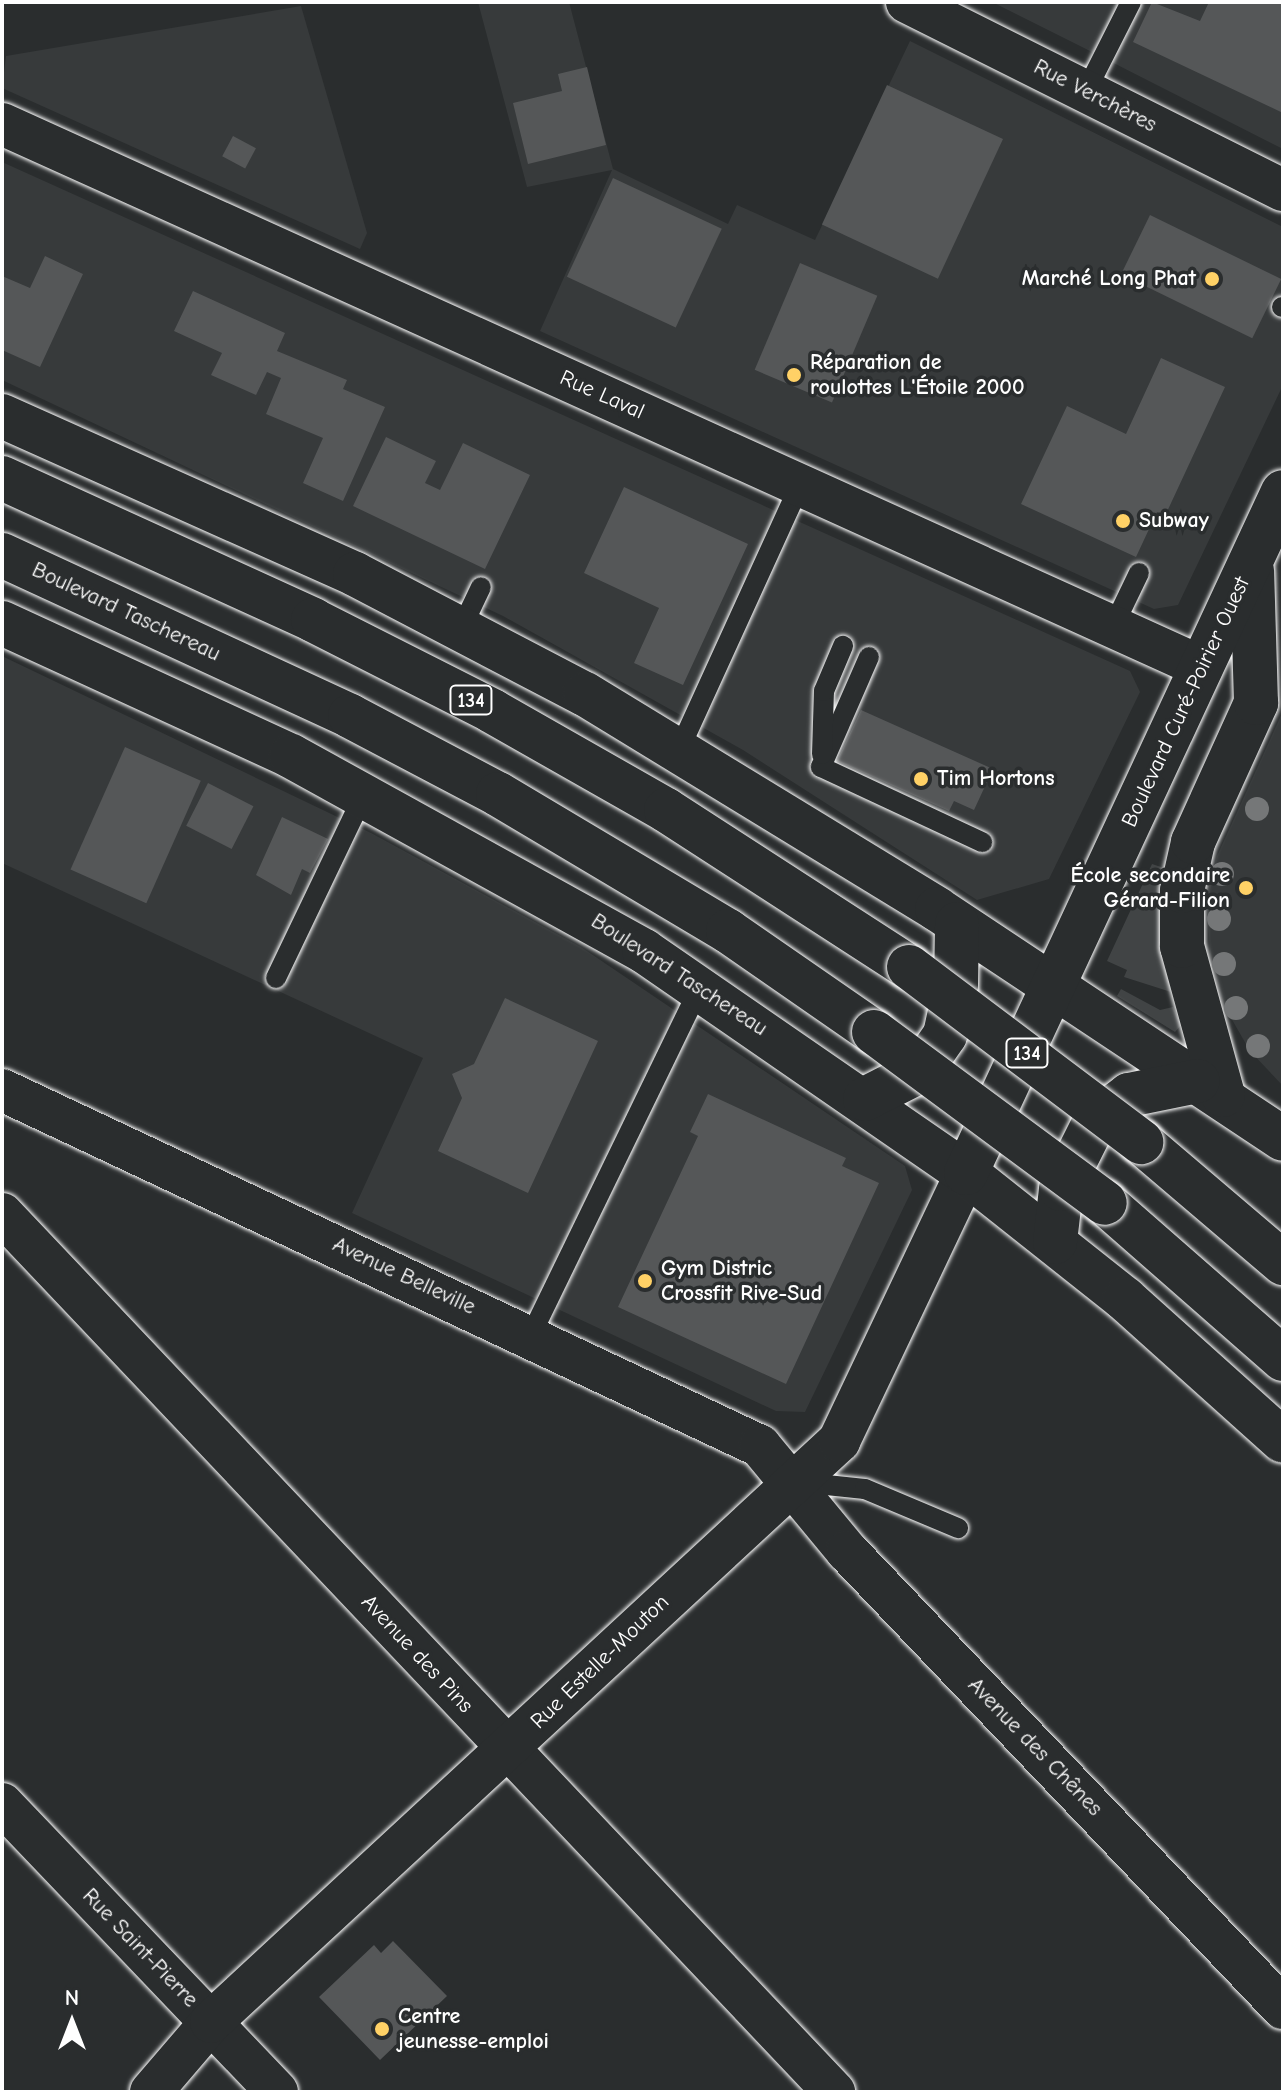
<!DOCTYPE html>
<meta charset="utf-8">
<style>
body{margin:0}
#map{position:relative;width:1285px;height:2094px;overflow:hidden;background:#2a2d2e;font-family:"Comic Neue",sans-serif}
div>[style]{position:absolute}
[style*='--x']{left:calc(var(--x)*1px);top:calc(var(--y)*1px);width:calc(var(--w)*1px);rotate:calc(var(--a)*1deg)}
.built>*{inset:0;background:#373a3b}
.green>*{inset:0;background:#414445}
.building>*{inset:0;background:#555758;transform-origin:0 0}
.roads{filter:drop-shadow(0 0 2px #fff) drop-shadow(0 0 2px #fff)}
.lane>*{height:20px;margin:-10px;padding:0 10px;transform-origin:10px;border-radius:10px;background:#2a2d2e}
.street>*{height:42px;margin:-21px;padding:0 21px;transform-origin:21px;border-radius:21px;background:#2a2d2e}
.secondary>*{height:44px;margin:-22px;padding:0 22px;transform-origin:22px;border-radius:22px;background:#2a2d2e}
.highway>*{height:44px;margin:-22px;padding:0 22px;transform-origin:22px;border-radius:22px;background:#2a2d2e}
.bridges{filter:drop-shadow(0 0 2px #fff) drop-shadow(0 0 2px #fff)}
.highway-bridge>*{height:44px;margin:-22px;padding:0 22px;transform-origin:22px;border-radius:22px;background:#2a2d2e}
.trees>*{width:24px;height:24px;margin:-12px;border-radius:50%;background:#757778}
.dots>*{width:22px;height:22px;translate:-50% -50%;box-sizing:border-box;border:4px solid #2a2d2e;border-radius:50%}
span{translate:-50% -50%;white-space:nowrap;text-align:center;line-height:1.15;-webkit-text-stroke:7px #2a2d2e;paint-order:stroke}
.shield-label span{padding:2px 6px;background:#2a2d2e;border:2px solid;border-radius:6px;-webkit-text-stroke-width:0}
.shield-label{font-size:20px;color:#fff;font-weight:700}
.street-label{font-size:22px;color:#fff}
.poi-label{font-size:22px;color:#fff;font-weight:700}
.right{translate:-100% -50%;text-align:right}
.left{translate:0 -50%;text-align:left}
.frame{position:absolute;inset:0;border:4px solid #fff;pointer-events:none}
.north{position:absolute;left:32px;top:1982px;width:80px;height:80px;-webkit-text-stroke:6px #2a2d2e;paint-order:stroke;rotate:0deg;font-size:22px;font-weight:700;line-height:32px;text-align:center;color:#fff}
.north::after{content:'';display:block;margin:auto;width:28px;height:36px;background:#fff;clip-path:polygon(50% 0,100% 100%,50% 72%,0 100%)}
</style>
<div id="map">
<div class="built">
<div style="clip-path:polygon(478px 2px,569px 2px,613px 169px,728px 224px,737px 205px,815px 240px,910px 41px,1283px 227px,1283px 385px,1178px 605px,1154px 609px,540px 331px,612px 170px,527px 187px)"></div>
<div style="clip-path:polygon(992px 2px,1283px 2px,1283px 149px,1086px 49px)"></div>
<div style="clip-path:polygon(301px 6px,367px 233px,360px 249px,2px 88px,6px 56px)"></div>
<div style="clip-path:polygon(2px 162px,1130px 671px,1140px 692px,1049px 879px,977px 900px,743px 750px,503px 616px,2px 380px)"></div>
<div style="clip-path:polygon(2px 656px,371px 833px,581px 947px,905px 1166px,912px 1190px,805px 1412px,776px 1411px,352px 1213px,423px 1058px,2px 863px)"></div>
<div style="clip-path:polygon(1283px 711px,1283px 1086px,1250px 1051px,1223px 1004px,1210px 955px,1207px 899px,1217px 856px)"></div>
</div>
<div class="green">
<div style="clip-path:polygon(1152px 864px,1167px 869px,1162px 944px,1171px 992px,1124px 977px,1127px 970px,1107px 961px)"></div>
<div style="clip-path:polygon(1121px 989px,1160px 1010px,1173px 1007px,1181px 1025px,1175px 1032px,1117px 996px)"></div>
</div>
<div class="building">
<div style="clip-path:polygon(1152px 2px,1200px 21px,1209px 2px,1283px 2px,1283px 113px,1133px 42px)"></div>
<div style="clip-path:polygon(587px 67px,606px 145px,528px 164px,513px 103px,562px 91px,558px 74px)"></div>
<div style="left:887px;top:85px;width:128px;height:154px;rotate:25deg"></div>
<div style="left:233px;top:136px;width:26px;height:23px;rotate:28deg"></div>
<div style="left:613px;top:178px;width:120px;height:109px;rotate:25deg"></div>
<div style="left:1150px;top:215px;width:146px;height:66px;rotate:26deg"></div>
<div style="clip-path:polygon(45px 256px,83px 274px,40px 367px,2px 350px,2px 276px,30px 288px)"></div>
<div style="left:800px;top:263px;width:84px;height:116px;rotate:23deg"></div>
<div style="clip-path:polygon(193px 291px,285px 333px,277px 351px,347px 380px,343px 389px,385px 407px,343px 501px,303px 483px,323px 438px,266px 414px,281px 378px,267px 372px,256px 395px,211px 375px,222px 353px,174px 331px)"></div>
<div style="clip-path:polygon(1161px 358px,1225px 387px,1165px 516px,1157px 512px,1136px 557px,1021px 504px,1067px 406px,1126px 434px)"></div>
<div style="clip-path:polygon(386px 437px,436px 461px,425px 483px,440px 490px,463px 443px,530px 475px,485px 569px,353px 506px)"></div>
<div style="clip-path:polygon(624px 487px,748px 544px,683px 685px,634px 663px,659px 608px,584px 573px)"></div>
<div style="clip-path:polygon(861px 710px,993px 769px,974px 810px,954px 801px,949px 811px,837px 761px)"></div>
<div style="left:125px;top:747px;width:83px;height:134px;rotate:24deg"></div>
<div style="left:208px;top:783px;width:51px;height:48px;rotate:27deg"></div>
<div style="clip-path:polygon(282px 817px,328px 839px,310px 873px,302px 869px,291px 895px,256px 875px)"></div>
<div style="clip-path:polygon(505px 998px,598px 1041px,528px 1193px,438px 1151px,462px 1098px,452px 1074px,474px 1064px)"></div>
<div style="clip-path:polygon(708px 1094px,846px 1158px,842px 1166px,879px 1183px,786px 1384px,618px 1307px,698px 1136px,690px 1132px)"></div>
<div style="clip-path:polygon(393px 1941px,447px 1996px,380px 2060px,319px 1997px,374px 1945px,381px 1953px)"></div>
</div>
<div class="roads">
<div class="lane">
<div style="--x:1086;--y:91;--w:100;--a:-63.2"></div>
<div style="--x:1282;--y:307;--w:1;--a:0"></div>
<div style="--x:462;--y:627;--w:44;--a:-64.6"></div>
<div style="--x:1113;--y:627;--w:60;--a:-64.3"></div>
<div style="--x:869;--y:657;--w:120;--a:113.6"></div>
<div style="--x:821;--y:767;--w:178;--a:25"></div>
<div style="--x:680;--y:748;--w:289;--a:-65.5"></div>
<div style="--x:822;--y:754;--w:63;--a:-88.2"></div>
<div style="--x:824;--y:691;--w:49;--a:-67.1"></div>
<div style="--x:276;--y:978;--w:204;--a:-64.4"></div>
<div style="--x:531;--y:1335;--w:387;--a:-64.1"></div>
<div style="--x:798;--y:1482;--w:67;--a:6"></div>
<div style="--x:865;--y:1489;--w:101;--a:22.8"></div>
</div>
<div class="street">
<div style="--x:907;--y:2;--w:420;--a:26.6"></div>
<div style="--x:2;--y:124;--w:1317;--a:24.35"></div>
<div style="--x:2;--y:1090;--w:837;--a:25.16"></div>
<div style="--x:760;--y:1446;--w:136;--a:50.4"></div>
<div style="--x:847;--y:1551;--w:632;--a:46.35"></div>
<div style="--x:2;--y:1214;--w:1210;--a:46.54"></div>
<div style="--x:2;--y:1804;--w:398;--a:46.3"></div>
<div style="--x:151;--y:2092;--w:92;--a:-49.4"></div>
<div style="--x:211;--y:2022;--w:856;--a:-42.77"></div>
<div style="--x:839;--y:1441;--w:297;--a:-64.6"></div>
</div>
<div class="secondary">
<div style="--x:2;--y:416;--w:387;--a:24.1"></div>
<div style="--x:355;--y:574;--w:259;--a:27.6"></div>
<div style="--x:585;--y:694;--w:412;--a:31.4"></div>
<div style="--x:937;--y:909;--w:415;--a:33.6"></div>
<div style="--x:2;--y:623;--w:318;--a:24.7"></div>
<div style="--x:291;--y:756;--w:403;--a:28.9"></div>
<div style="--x:644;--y:951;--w:391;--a:34.6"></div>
<div style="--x:966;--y:1173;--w:203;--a:38.4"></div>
<div style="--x:1125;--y:1299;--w:212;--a:41.9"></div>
<div style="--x:1223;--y:1095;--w:155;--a:-105.4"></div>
<div style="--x:1182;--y:946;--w:55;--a:-90"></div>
<div style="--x:1182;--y:891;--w:50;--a:-77.3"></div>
<div style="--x:1193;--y:842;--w:153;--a:-65.6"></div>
<div style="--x:1256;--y:703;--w:132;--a:-91.7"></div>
<div style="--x:865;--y:1099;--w:62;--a:-27"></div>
<div style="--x:920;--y:1071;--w:44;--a:-55.2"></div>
<div style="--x:945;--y:1035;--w:52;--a:-77.8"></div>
<div style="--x:956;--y:984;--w:60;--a:-89"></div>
<div style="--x:966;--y:1173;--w:751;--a:-65.04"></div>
<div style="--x:1055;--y:1242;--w:53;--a:-83.5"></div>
<div style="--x:1061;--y:1189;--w:76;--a:-63.4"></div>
<div style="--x:1095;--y:1121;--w:43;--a:-37.4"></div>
<div style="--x:1129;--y:1095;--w:70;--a:-11.5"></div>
</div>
<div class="highway">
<div style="--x:2;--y:478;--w:342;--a:24.5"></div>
<div style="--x:313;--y:620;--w:201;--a:26.9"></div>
<div style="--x:492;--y:711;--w:200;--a:29.6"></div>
<div style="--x:666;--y:810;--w:289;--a:32.9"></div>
<div style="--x:2;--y:555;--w:383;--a:24.8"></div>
<div style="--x:350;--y:716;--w:167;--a:27.8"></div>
<div style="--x:498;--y:794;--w:268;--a:30.8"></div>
<div style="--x:728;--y:931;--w:178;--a:34.7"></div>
<div style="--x:1141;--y:1142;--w:187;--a:40.4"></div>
<div style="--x:1105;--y:1203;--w:237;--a:41.2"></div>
</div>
</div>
<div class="bridges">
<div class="highway-bridge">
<div style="--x:909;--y:967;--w:291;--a:37"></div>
<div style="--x:874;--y:1032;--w:287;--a:36.5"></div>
</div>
</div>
<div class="trees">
<div style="left:1257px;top:809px"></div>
<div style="left:1222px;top:874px"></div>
<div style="left:1219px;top:919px"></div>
<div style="left:1224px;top:964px"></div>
<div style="left:1236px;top:1008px"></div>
<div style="left:1258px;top:1046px"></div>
</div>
<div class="dots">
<div style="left:1212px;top:279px;background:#ffd166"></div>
<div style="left:794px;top:375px;background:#ffd166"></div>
<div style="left:1123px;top:521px;background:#ffd166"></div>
<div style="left:921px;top:779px;background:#ffd166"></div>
<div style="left:1246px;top:888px;background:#ffd166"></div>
<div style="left:645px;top:1281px;background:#ffd166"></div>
<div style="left:382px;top:2029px;background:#ffd166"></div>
</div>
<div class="shield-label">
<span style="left:471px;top:700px">134</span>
<span style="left:1027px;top:1053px">134</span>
</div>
<div class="street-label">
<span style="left:1095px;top:96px;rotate:27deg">Rue Verchères</span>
<span style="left:602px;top:395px;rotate:24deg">Rue Laval</span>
<span style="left:126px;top:612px;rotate:25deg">Boulevard Taschereau</span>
<span style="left:1186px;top:702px;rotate:-65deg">Boulevard Curé-Poirier Ouest</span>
<span style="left:679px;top:975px;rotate:33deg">Boulevard Taschereau</span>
<span style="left:404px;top:1276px;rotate:25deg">Avenue Belleville</span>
<span style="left:417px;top:1654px;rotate:47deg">Avenue des Pins</span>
<span style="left:600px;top:1662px;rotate:-44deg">Rue Estelle-Mouton</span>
<span style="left:1035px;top:1747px;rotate:46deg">Avenue des Chênes</span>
<span style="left:140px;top:1948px;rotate:46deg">Rue Saint-Pierre</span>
</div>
<div class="poi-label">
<span class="right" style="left:1196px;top:279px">Marché Long Phat</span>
<span class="left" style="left:810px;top:375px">Réparation de<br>roulottes L'Étoile 2000</span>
<span class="left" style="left:1139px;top:521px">Subway</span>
<span class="left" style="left:937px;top:779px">Tim Hortons</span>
<span class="right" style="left:1230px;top:888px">École secondaire<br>Gérard-Filion</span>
<span class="left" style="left:661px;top:1281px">Gym Distric<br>Crossfit Rive-Sud</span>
<span class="left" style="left:398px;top:2029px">Centre<br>jeunesse-emploi</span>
</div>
<div class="frame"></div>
<div class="north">N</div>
</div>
